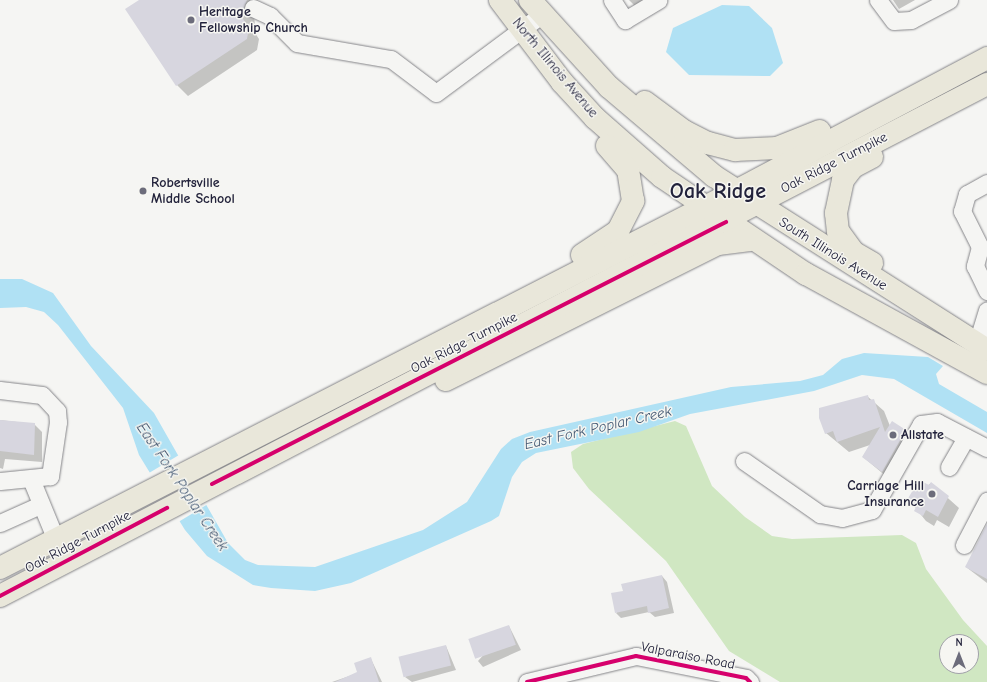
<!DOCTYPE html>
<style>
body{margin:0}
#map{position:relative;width:987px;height:682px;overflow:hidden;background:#f5f5f3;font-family:"Comic Neue",sans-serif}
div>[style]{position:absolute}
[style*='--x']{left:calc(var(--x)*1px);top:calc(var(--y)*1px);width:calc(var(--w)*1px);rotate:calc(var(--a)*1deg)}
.green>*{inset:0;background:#d0e7c2}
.water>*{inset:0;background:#b0e1f4}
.pier>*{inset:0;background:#f5f5f3;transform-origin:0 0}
.shadow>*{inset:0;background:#0003}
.building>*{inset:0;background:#d7d6df;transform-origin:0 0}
.roads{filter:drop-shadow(0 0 1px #858589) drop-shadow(0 0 1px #858589)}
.minor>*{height:17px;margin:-8.5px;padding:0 8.5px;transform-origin:8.5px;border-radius:8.5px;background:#f5f5f3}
.highway>*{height:22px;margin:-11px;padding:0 11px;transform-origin:11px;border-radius:11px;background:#e9e7da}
.cycleway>*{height:4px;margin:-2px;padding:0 2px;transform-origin:2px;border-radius:2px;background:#d6006c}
.dots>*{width:11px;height:11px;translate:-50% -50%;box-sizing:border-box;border:2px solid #f6f6f2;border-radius:50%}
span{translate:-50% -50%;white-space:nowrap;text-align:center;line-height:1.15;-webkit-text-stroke:3px #f6f6f2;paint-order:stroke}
.poi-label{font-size:14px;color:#22223b;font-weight:700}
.left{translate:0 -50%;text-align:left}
.right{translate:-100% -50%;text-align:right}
.street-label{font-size:14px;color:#22223b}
.water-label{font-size:15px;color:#445973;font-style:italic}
.town-label{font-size:22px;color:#22223b;font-weight:700}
.north{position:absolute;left:939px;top:634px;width:40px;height:40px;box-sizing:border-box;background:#f6f6f2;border:1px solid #a1a1a9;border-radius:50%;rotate:0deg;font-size:11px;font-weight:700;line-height:16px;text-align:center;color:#22223b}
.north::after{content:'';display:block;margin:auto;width:14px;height:18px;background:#6c6c7b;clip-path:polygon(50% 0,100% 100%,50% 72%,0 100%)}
</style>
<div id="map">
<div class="green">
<div style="clip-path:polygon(evenodd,675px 421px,686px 426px,712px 486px,745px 517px,772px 536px,792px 539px,902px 535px,916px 543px,926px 569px,963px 620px,987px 646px,987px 682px,780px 682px,729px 651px,666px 561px,589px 489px,573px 468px,571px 452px,583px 444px,675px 421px,947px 642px,971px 642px,971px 666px,947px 666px,947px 642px)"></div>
</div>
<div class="water">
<div style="clip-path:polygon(722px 5px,749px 6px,772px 28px,783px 63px,770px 76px,689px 75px,666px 52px,673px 28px)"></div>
<div style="clip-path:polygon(0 279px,22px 279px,53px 293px,91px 346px,154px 413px,228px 543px,245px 560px,258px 565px,315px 567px,423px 530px,467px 502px,501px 449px,512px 439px,530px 432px,731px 387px,800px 381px,823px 375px,842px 359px,864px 353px,928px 357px,943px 366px,936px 374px,939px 384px,987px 412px,987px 433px,894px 379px,862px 375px,814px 391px,690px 414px,639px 432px,536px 453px,522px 462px,512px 477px,499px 516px,491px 521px,351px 583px,315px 591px,271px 588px,253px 585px,207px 556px,185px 530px,139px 455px,123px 408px,58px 325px,44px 312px,26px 307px,0 308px)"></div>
</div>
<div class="pier">
<div style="left:179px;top:455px;width:57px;height:35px;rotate:59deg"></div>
</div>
<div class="shadow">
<div style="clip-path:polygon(141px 0,257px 0,267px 10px,254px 15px,255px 25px,251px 27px,259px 39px,257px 50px,188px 96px,177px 85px)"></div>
<div style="clip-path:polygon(629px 0,644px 0,635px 6px)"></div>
<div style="clip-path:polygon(893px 0,915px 0,899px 9px)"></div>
<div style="clip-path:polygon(867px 396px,884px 411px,890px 426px,906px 430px,917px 441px,893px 482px,863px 457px,870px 445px,849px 452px,826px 433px)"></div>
<div style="clip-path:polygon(0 420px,34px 424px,42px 432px,42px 462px,5px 459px,3px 469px,0 468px)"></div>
<div style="clip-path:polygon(931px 483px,959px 508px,949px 527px,937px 520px,934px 526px,926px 521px,909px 500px)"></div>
<div style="clip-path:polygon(987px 526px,987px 583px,966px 567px)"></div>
<div style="clip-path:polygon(662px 576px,667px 582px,674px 613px,655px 617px,649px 612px,621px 618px,616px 613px)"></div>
<div style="clip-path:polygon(509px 626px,521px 650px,483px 667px,478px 661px)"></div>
<div style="clip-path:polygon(446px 646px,456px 670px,412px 682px,405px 677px)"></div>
<div style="clip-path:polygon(371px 659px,382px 682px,332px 682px,358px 673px)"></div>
</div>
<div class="building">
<div style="clip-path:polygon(139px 0,247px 0,241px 16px,249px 28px,247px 39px,176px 86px,125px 9px)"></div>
<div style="clip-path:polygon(868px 395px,869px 400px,874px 399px,885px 432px,892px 421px,906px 430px,882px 472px,862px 457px,880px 427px,837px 442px,833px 431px,825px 434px,819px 418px,819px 408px)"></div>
<div style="clip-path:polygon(0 420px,35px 423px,34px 455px,0 451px)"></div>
<div style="clip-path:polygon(919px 480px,929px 485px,931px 482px,949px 496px,938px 517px,926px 510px,923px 516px,914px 511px,917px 505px,907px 500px)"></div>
<div style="clip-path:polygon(987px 524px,987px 579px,965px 567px)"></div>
<div style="clip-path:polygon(662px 575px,669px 608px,648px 613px,647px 606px,615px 613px,611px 593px,623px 591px,621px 584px)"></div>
<div style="left:509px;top:625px;width:21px;height:43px;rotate:71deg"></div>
<div style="left:446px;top:645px;width:21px;height:49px;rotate:76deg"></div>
<div style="clip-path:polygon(371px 657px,379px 682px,335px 682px,357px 672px,354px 663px)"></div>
</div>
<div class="roads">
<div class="minor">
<div style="--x:612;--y:0;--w:24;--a:57"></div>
<div style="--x:625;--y:20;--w:39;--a:-31"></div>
<div style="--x:878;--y:0;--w:26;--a:53"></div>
<div style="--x:894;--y:21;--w:17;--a:-3"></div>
<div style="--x:911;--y:20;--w:43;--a:-27.8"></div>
<div style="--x:253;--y:8;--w:19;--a:25"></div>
<div style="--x:270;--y:16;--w:38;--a:45"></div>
<div style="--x:297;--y:43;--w:95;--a:9.7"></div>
<div style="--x:391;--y:59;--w:56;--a:37.1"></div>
<div style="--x:436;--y:93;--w:131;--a:-36.6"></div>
<div style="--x:987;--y:183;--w:23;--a:151"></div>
<div style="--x:967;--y:194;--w:18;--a:106"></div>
<div style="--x:962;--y:211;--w:40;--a:63.4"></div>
<div style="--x:980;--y:247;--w:20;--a:105"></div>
<div style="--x:975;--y:266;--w:28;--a:64"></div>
<div style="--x:977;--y:343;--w:34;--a:-73"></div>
<div style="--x:0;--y:390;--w:42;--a:6.8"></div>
<div style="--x:42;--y:395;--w:22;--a:47"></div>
<div style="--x:57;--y:411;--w:11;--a:85"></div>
<div style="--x:58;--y:422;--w:55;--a:98.4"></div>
<div style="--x:50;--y:476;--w:50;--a:174.3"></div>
<div style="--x:744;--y:461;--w:93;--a:34.9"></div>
<div style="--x:820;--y:514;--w:22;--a:10"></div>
<div style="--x:842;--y:518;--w:31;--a:-15"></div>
<div style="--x:872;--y:510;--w:99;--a:-60.3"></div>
<div style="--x:921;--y:424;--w:16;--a:-7"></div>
<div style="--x:937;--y:422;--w:56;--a:27.5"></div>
<div style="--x:949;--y:467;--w:34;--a:-60"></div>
<div style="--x:31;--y:479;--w:90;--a:67.7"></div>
<div style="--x:0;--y:523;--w:44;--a:-24.2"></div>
<div style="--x:964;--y:545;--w:50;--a:-62.4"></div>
<div style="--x:527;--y:682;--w:112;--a:-13.4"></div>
<div style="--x:636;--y:656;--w:112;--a:11.3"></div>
<div style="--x:746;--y:678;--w:6;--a:45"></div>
</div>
<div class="highway">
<div style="--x:500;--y:0;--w:103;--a:52.9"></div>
<div style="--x:562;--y:82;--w:49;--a:47.5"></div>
<div style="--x:595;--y:118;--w:89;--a:41.4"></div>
<div style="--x:662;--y:177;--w:174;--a:34"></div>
<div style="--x:806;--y:274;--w:206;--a:28.7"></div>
<div style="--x:530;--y:0;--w:118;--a:47.8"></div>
<div style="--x:609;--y:87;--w:138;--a:40.3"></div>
<div style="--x:714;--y:176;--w:324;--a:32.5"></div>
<div style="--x:645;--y:102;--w:49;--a:36.6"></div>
<div style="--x:684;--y:131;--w:27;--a:27"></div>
<div style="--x:708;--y:143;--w:28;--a:15"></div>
<div style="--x:735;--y:150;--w:42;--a:-2.7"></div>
<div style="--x:777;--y:148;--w:46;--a:-21.6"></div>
<div style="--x:872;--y:157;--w:21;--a:152"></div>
<div style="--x:853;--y:167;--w:16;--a:128"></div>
<div style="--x:843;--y:180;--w:34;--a:102"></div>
<div style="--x:836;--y:213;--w:18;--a:84"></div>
<div style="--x:838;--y:231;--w:26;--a:54"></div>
<div style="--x:853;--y:252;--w:22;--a:30"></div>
<div style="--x:582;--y:255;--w:43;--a:-33.7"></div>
<div style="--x:618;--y:231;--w:34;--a:-63"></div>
<div style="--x:633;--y:201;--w:31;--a:-99"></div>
<div style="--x:628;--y:170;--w:32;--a:-131"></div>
<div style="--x:446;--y:380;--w:304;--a:-26.6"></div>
<div style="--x:718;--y:244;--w:34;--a:-7"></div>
<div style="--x:0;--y:568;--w:827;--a:-27.12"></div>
<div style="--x:736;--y:191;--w:284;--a:-27.9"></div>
<div style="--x:0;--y:596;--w:1112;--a:-27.42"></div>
</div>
</div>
<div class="cycleway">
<div style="--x:212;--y:484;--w:577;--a:-27.01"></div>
<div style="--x:0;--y:596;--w:189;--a:-27.8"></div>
<div style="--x:527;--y:682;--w:112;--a:-13.4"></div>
<div style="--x:636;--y:656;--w:112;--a:11.3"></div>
<div style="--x:746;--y:678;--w:6;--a:45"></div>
</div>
<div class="dots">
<div style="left:191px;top:20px;background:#6c6c7b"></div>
<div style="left:143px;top:191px;background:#6c6c7b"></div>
<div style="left:893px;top:435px;background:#6c6c7b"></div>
<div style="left:932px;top:494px;background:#6c6c7b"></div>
</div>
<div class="poi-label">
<span class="left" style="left:199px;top:20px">Heritage<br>Fellowship Church</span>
<span class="left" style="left:151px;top:191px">Robertsville<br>Middle School</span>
<span class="left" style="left:901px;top:435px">Allstate</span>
<span class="right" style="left:924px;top:494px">Carriage Hill<br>Insurance</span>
</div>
<div class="street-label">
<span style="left:555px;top:68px;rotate:50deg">North Illinois Avenue</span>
<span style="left:834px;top:163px;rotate:-27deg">Oak Ridge Turnpike</span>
<span style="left:833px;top:254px;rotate:32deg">South Illinois Avenue</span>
<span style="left:464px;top:343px;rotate:-27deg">Oak Ridge Turnpike</span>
<span style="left:78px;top:542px;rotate:-28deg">Oak Ridge Turnpike</span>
<span style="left:688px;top:656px;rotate:11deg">Valparaiso Road</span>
</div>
<div class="water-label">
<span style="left:598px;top:428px;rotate:-13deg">East Fork Poplar Creek</span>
<span style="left:182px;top:487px;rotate:56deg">East Fork Poplar Creek</span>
</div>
<div class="town-label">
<span style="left:718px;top:192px">Oak Ridge</span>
</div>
<div class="north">N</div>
</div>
